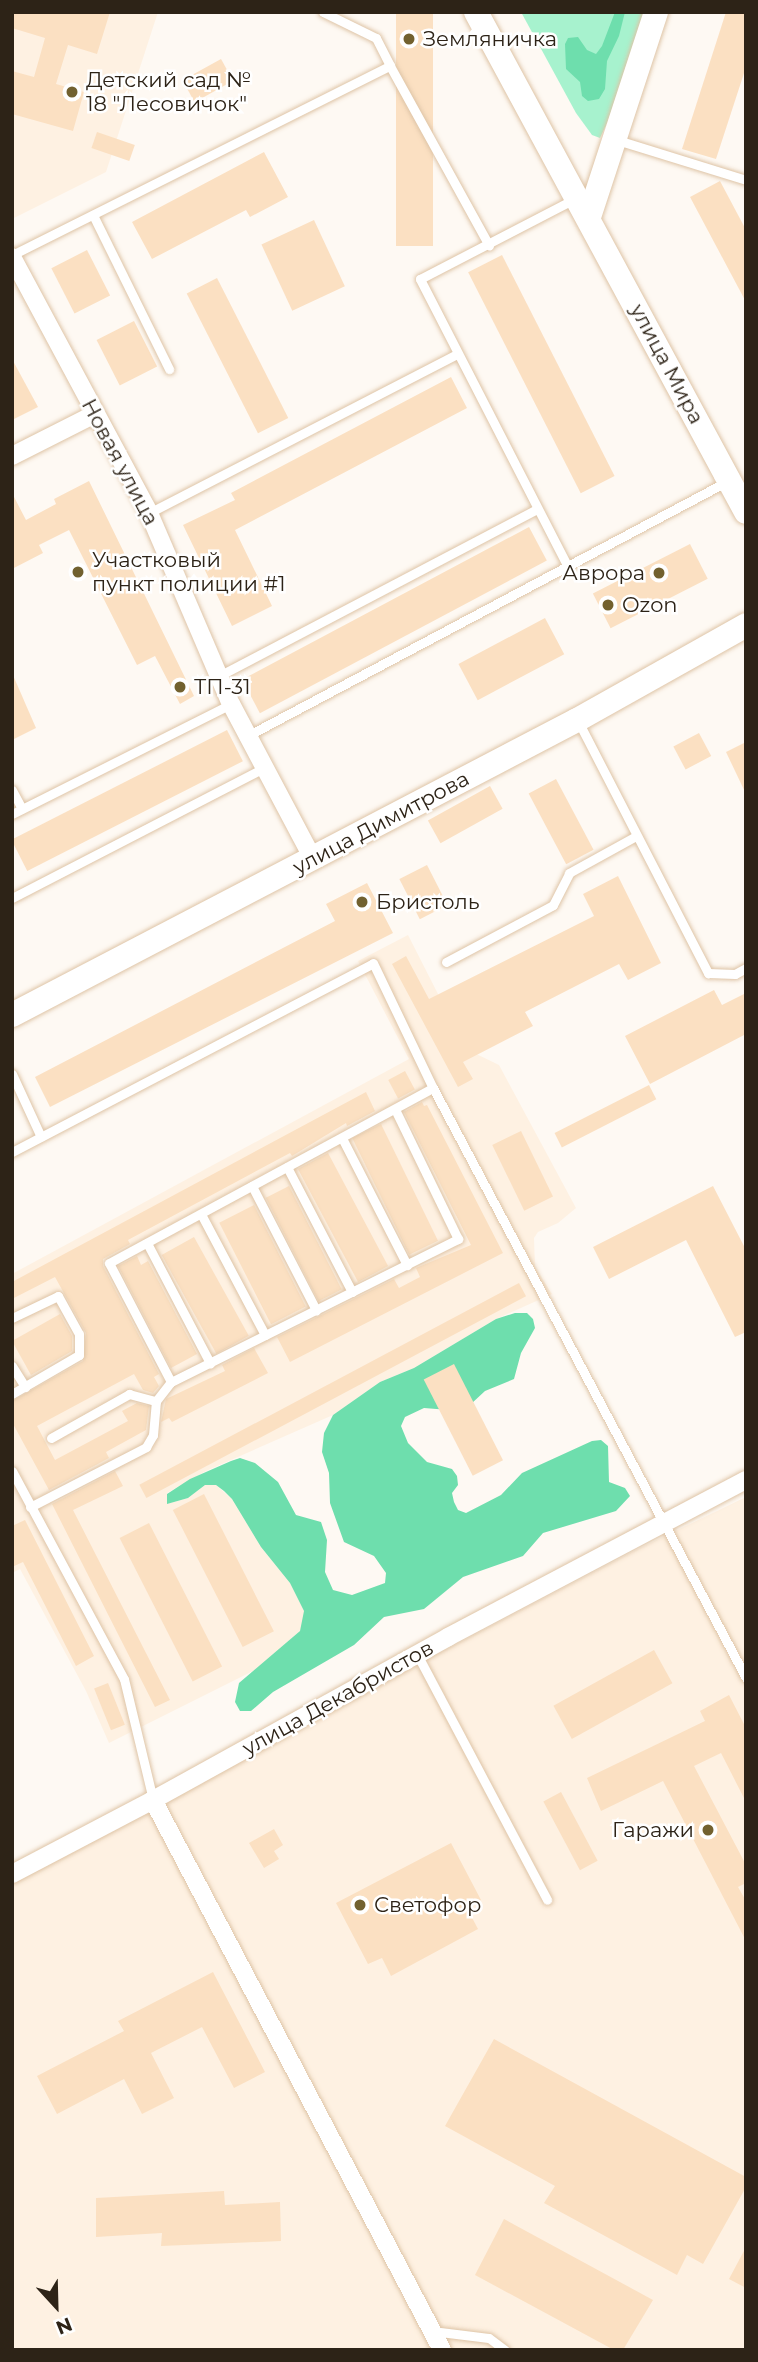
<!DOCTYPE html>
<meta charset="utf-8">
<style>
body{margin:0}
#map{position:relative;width:758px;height:2362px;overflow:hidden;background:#fef9f3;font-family:Montserrat,sans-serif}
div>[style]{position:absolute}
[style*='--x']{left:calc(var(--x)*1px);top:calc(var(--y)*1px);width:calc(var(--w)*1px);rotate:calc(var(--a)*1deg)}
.built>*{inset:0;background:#fef1e2}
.green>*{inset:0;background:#a7f2ce}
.forest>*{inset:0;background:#6edead}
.building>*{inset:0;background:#fbe0c2;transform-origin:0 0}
.roads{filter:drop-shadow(0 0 2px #dec4a6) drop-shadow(0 0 2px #dec4a6)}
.lane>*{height:9px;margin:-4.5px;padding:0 4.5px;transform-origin:4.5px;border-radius:4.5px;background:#fff}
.street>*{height:18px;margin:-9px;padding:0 9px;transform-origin:9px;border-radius:9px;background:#fff}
.secondary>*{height:24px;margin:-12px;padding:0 12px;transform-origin:12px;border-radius:12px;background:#fff}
.dots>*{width:19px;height:19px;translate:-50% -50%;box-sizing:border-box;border:4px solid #fff;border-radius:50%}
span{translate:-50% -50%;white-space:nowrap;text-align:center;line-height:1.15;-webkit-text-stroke:5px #fff;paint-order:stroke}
.poi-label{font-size:21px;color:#2d2317}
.left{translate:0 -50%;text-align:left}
.right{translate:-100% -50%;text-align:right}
.street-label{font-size:21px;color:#2d2317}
.frame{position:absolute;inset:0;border:14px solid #2d2317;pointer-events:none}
.north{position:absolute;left:21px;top:2271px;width:70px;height:70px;-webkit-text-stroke:5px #fff;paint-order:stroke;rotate:158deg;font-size:19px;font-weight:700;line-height:28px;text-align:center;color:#2d2317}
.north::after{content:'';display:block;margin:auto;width:24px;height:32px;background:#2d2317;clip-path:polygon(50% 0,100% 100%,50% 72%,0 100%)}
</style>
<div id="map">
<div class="built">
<div style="clip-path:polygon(12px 12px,158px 12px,106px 172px,12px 219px)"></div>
<div style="clip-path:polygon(408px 935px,466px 1049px,499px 1065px,576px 1208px,558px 1223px,538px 1232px,534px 1238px,535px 1267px,552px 1294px,496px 1319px,414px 1368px,380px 1382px,333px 1415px,206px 1471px,167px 1493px,167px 1504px,188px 1498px,205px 1485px,216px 1485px,232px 1499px,261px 1547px,290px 1583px,304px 1611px,304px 1623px,300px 1631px,257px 1669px,109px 1743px,86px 1691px,20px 1569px,12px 1573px,12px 1274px,409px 1059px,358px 961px)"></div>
<div style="clip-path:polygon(746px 1497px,746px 2350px,12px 2350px,12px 1877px,632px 1552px)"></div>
</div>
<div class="green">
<div style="clip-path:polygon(521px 12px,644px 12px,608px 121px,600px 138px,592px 135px,576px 113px)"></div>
</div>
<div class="forest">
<div style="clip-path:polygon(615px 12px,625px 12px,619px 36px,607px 61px,605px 89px,599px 99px,588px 101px,582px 96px,580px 82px,566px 69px,565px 44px,568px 38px,578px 37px,587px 50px,596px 54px,602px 46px)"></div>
<div style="clip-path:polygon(515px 1313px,527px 1313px,533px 1319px,535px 1328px,521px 1353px,514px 1379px,485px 1391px,471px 1404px,449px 1410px,424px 1408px,405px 1417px,401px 1426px,408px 1443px,427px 1462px,452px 1469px,457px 1476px,458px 1485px,452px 1493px,454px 1502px,458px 1510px,466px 1513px,501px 1495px,522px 1473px,592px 1441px,601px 1440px,608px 1446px,609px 1482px,625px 1488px,630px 1496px,616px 1511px,543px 1533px,523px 1556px,463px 1577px,424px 1609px,384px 1617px,354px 1645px,273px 1692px,251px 1711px,240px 1711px,235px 1702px,239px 1683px,300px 1631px,304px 1611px,290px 1583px,261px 1547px,232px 1499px,224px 1491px,216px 1485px,205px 1485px,188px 1498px,167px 1504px,167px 1494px,190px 1479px,231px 1461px,240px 1458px,255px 1463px,278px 1482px,296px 1515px,321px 1522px,327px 1540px,325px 1572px,333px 1590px,352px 1595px,385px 1583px,386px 1573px,374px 1556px,344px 1542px,330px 1503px,329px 1473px,322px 1452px,324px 1433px,333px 1415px,380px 1382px,414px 1368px,496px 1319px)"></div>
</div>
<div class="building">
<div style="clip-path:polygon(12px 12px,110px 12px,97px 54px,68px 45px,56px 84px,84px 92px,73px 131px,12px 114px,12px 71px,34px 77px,45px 38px,12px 28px)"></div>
<div style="left:396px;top:12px;width:37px;height:234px"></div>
<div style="clip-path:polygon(726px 12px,746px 12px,746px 67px,716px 159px,682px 149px)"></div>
<div style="left:221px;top:59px;width:25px;height:44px;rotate:61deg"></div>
<div style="left:97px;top:132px;width:40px;height:17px;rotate:19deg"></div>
<div style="clip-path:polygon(264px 152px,288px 197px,250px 217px,246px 210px,152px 259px,132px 222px)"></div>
<div style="clip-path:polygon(720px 181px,746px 230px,746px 302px,690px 197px)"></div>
<div style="left:314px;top:220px;width:73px;height:58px;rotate:65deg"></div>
<div style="left:87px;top:250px;width:51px;height:40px;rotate:63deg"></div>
<div style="left:502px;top:255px;width:248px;height:38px;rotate:63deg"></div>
<div style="left:217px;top:278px;width:157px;height:34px;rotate:63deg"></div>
<div style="left:134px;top:321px;width:51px;height:42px;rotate:63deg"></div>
<div style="clip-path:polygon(12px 359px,38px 407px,12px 420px)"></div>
<div style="clip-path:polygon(451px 377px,467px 408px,235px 530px,272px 606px,232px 626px,183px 525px,235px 500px,231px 493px)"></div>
<div style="clip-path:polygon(89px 481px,194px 696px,180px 704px,155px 656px,137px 665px,69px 530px,39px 545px,43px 553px,12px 569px,12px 493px,26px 520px,56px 504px,54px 499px)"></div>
<div style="left:529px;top:527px;width:38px;height:325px;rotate:62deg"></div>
<div style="left:690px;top:544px;width:39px;height:109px;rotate:63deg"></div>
<div style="left:545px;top:618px;width:41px;height:98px;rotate:62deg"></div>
<div style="clip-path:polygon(12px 673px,36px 728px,12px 740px)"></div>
<div style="left:227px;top:730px;width:35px;height:242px;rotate:63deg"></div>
<div style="left:699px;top:733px;width:26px;height:29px;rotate:62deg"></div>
<div style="clip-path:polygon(746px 742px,746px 794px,726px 752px)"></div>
<div style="left:556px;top:779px;width:80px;height:31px;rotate:62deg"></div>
<div style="left:490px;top:786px;width:26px;height:71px;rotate:61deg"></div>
<div style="left:427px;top:865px;width:45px;height:31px;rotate:63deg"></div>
<div style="clip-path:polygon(618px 876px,661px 963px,628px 980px,619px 964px,525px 1012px,533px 1026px,463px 1062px,473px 1079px,458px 1087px,392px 964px,406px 956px,429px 999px,594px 916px,583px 894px)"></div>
<div style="clip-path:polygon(367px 883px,393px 933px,50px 1107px,35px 1077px,335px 921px,326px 904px)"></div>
<div style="clip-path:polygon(714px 990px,722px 1005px,746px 993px,746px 1034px,650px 1084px,625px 1036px)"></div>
<div style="left:405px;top:1071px;width:21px;height:19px;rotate:62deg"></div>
<div style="left:649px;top:1085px;width:16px;height:106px;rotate:63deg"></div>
<div style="clip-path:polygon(366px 1092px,375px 1111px,347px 1126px,346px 1123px,292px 1156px,290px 1153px,128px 1240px,130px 1244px,103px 1259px,103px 1266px,159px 1374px,154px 1377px,159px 1386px,153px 1393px,143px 1390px,134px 1374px,37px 1426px,55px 1460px,128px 1421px,122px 1411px,137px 1403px,149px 1406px,146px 1430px,106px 1452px,109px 1458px,49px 1490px,12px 1422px,12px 1401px,83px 1361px,86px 1333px,55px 1277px,12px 1299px,12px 1282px)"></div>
<div style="clip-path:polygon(422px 1102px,424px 1106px,427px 1105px,503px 1253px,290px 1362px,277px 1337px,394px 1279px,399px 1288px,420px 1277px,416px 1268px,471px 1245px,404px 1112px)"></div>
<div style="left:381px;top:1124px;width:130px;height:32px;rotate:64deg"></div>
<div style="left:521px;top:1131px;width:73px;height:32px;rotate:64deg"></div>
<div style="left:328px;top:1153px;width:128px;height:34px;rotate:62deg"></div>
<div style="left:289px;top:1186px;width:116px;height:26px;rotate:63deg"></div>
<div style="clip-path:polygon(713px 1186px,746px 1250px,746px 1332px,735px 1337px,686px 1240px,609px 1279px,593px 1247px)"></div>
<div style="left:254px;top:1205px;width:114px;height:39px;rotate:63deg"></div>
<div style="left:194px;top:1237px;width:113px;height:37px;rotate:61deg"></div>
<div style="clip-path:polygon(137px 1256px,141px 1265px,148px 1261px,197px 1354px,171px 1368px,118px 1266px)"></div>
<div style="left:519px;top:1283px;width:15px;height:430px;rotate:62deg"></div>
<div style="clip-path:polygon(60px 1314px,72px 1336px,72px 1351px,31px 1375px,12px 1341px)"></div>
<div style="clip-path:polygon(254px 1348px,268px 1373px,172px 1422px,169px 1418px,161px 1422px,166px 1399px,225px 1371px,222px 1365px)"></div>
<div style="left:454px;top:1364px;width:108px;height:34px;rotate:63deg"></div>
<div style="clip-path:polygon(115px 1471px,123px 1486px,73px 1510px,170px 1700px,155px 1707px,52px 1504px)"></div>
<div style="left:204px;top:1494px;width:154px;height:35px;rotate:63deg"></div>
<div style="clip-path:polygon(25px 1520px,94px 1656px,76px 1666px,23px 1562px,12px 1567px,12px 1526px)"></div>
<div style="left:149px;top:1523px;width:161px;height:33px;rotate:63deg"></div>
<div style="left:654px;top:1650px;width:38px;height:115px;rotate:61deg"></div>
<div style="left:108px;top:1683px;width:45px;height:15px;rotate:68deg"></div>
<div style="clip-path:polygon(729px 1695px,746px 1728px,746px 1802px,721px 1753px,694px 1766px,746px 1865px,746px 1883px,738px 1887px,746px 1901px,746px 1941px,663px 1781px,601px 1811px,587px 1778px,705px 1721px,700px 1711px)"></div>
<div style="left:561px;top:1792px;width:78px;height:20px;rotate:62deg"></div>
<div style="clip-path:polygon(274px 1829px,283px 1845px,274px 1851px,279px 1859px,264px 1868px,249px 1843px)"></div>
<div style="clip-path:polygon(451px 1843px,481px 1900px,467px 1908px,478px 1929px,391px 1976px,382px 1958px,368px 1964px,336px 1903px)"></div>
<div style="clip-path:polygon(213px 1972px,265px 2072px,234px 2088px,202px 2027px,151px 2053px,174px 2098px,142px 2114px,124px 2079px,57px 2114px,37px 2076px,124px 2031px,118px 2021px)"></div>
<div style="clip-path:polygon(494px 2039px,746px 2177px,746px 2187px,703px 2264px,687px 2255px,677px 2275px,544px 2203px,555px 2186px,445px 2126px)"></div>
<div style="clip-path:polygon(224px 2191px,225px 2205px,280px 2202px,281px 2241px,161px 2246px,162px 2233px,96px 2237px,96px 2198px)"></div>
<div style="clip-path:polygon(504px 2219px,653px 2300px,623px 2350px,614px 2350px,475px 2275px)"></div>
<div style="clip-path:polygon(746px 2247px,746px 2288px,729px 2279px)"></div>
</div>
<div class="roads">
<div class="lane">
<div style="--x:323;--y:12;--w:59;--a:26.1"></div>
<div style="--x:376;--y:38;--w:31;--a:63"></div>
<div style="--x:617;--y:140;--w:135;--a:17.2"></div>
<div style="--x:93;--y:215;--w:172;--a:63.7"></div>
<div style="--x:12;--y:255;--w:423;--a:-26.6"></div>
<div style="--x:390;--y:66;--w:205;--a:61.1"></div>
<div style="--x:149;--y:513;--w:347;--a:-27.3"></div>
<div style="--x:568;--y:567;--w:324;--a:-117.2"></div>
<div style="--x:420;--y:279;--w:176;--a:-27.4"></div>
<div style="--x:219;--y:676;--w:359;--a:-27.7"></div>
<div style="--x:578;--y:721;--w:284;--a:62.7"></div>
<div style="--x:708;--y:973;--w:27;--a:2"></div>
<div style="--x:735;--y:974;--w:13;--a:-29"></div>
<div style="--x:249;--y:735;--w:542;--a:-27.94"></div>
<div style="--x:12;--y:790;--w:21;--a:62"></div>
<div style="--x:12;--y:814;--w:245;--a:-26.7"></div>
<div style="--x:12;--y:898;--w:286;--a:-27.3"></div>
<div style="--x:446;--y:962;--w:121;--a:-28"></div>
<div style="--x:553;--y:905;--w:36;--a:-63"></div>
<div style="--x:569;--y:873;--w:77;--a:-28.9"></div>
<div style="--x:12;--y:1074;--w:69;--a:65.3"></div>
<div style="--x:342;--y:1138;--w:143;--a:62.9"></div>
<div style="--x:12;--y:1152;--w:407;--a:-27.6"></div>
<div style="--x:373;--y:963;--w:139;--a:64.4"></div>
<div style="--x:433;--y:1088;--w:668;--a:62.05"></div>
<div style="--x:287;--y:1167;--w:141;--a:62.5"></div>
<div style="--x:252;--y:1186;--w:140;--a:62.7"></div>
<div style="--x:201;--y:1214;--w:137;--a:62.1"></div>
<div style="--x:147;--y:1243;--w:136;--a:62.3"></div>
<div style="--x:12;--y:1318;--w:51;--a:-25.6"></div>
<div style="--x:58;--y:1296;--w:43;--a:61.1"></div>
<div style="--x:79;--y:1334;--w:21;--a:90"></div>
<div style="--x:79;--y:1355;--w:78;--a:149.8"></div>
<div style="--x:12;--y:1366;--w:25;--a:58"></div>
<div style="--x:171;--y:1382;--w:134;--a:-117.5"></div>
<div style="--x:109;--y:1263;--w:368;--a:-28.4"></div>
<div style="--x:51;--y:1438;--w:90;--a:-29.4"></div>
<div style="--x:129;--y:1394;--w:28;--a:15"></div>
<div style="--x:12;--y:1471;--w:236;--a:61.7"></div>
<div style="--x:124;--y:1679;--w:124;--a:76.5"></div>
<div style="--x:30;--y:1507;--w:131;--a:-27.3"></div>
<div style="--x:146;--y:1447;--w:14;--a:-60"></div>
<div style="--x:153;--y:1435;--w:34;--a:-85"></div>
<div style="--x:156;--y:1401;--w:24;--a:-52"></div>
<div style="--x:171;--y:1382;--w:321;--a:-26.5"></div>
<div style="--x:458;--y:1239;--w:144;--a:-115.9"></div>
<div style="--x:417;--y:1654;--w:278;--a:62.1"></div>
<div style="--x:432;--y:2331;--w:57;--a:7"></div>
<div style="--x:489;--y:2338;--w:20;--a:37"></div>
</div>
<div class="street">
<div style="--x:12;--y:257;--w:290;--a:61.8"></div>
<div style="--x:149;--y:513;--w:208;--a:66.8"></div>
<div style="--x:231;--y:704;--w:175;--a:62.1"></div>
<div style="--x:12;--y:456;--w:93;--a:-26.8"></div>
<div style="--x:153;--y:1800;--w:621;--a:62.28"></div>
<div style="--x:12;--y:1874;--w:159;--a:-27.7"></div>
<div style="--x:153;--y:1800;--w:337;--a:-28.9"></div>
<div style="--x:448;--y:1637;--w:337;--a:-27.8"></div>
</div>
<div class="secondary">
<div style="--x:476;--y:12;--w:568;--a:61.63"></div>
<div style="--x:589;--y:217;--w:216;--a:-71.9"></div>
<div style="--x:12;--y:1015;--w:637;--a:-27.57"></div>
<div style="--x:577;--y:720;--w:194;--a:-29.3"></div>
</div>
</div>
<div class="dots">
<div style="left:409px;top:39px;background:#72612f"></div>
<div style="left:72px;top:92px;background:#72612f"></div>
<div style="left:78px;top:572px;background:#72612f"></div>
<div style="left:659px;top:573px;background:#72612f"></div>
<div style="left:608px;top:605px;background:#72612f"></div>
<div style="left:180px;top:687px;background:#72612f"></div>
<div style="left:362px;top:902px;background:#72612f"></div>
<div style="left:708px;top:1830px;background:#72612f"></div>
<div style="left:360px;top:1905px;background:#72612f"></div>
</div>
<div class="poi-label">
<span class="left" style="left:423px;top:39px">Земляничка</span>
<span class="left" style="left:86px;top:92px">Детский сад №<br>18 "Лесовичок"</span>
<span class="left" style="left:92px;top:572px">Участковый<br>пункт полиции #1</span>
<span class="right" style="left:645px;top:573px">Аврора</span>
<span class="left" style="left:622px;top:605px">Ozon</span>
<span class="left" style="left:194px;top:687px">ТП-31</span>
<span class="left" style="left:376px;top:902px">Бристоль</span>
<span class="right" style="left:694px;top:1830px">Гаражи</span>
<span class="left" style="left:374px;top:1905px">Светофор</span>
</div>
<div class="street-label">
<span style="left:667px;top:364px;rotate:62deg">улица Мира</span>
<span style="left:120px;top:462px;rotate:62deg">Новая улица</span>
<span style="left:381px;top:823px;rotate:-28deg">улица Димитрова</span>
<span style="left:338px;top:1698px;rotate:-29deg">улица Декабристов</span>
</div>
<div class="frame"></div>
<div class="north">N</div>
</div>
